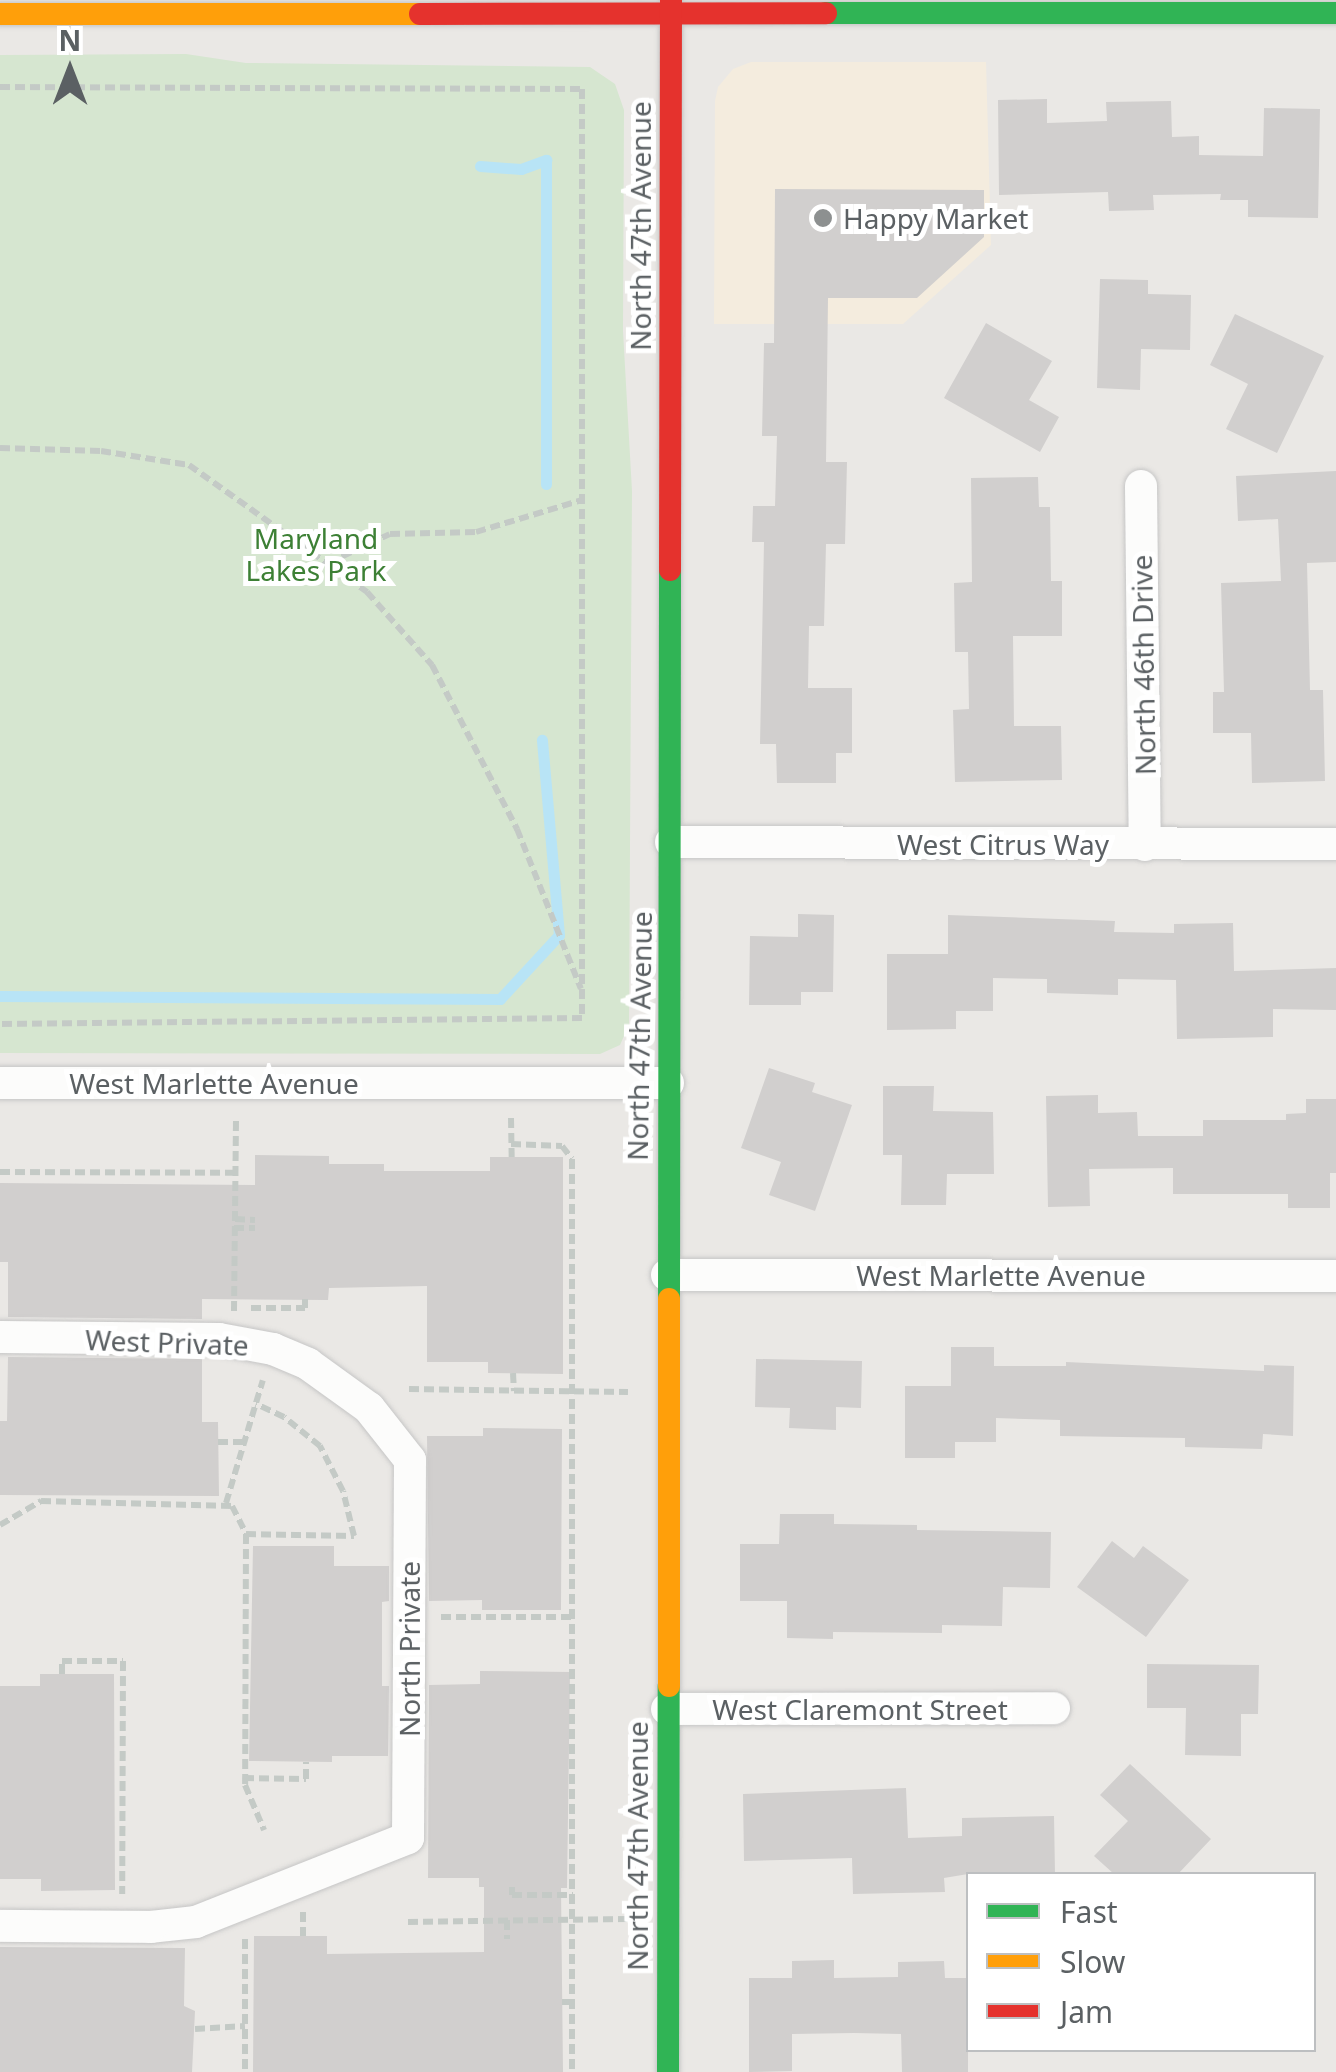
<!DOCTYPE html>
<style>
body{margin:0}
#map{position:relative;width:1336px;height:2072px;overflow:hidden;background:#eae8e5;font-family:"Noto Sans",sans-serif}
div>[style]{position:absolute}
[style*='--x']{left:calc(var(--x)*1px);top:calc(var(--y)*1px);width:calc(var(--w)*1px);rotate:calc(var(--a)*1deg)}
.commercial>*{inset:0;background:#f4ecde}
.green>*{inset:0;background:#d6e6d0}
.stream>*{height:11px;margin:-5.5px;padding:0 5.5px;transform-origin:5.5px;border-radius:5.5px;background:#b8e4f6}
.building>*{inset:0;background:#d1cfce}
.path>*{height:6px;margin-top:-3px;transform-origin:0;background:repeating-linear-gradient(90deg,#c4cac6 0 10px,transparent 0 15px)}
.roads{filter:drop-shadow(0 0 2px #c6c6c6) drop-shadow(0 0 2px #c6c6c6)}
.street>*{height:32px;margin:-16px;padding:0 16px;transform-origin:16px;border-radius:16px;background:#fcfcfb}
.fast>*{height:22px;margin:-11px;padding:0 11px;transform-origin:11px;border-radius:11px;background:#30b455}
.slow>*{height:22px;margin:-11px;padding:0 11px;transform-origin:11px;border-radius:11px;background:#ff9f0a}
.jam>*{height:22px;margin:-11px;padding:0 11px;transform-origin:11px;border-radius:11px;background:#e5322d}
.dots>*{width:28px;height:28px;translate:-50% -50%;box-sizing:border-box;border:5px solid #fff;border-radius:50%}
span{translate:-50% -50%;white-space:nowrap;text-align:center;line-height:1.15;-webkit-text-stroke:10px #fff;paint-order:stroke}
.poi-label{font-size:28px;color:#5b6063}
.left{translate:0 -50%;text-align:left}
.street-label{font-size:28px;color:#5b6063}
.park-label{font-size:28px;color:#3d8035}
.legend{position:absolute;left:966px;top:1872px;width:350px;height:180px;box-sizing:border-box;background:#fff;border:2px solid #bdbfc1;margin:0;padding:12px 18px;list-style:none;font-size:30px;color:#5b6063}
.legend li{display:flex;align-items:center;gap:20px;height:50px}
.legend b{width:50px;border:2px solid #bdbfc1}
.north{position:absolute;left:20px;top:20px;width:100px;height:100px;-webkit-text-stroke:8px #fff;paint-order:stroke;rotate:0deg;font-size:28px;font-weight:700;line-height:40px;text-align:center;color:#5b6063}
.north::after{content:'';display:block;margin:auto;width:35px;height:45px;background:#5b6063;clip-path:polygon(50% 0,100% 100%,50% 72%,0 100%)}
</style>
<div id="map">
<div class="commercial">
<div style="clip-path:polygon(751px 62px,986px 62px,991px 245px,903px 324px,714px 324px,715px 101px,718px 87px,733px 69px)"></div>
</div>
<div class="green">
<div style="clip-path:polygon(186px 54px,246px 63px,590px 67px,615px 84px,624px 110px,623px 331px,632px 491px,629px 1025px,620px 1045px,600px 1054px,0 1053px,0 55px)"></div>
</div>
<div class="stream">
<div style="--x:480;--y:166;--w:41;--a:4.2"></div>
<div style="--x:521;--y:169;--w:27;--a:-20"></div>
<div style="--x:546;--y:160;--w:324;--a:90"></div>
<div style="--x:0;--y:996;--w:500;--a:0.34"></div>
<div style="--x:500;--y:999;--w:87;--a:-47.3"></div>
<div style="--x:559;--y:935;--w:196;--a:-95"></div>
</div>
<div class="building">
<div style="clip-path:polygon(1047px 99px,1047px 123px,1107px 121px,1106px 102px,1171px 101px,1172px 137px,1199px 136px,1199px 155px,1263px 156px,1264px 108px,1320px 109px,1318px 218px,1248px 217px,1248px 200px,1220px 200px,1221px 194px,1153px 195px,1154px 210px,1109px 211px,1108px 192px,999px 195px,998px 100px)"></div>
<div style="clip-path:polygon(775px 189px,984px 190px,984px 237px,917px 298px,828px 298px,826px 462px,847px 462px,845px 544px,826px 544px,824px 626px,809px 626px,808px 688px,852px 688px,852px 753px,836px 753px,836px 783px,777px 783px,776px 744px,760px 744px,764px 542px,752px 542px,753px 506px,775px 506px,777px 436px,762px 436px,764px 343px,774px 343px)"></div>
<div style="clip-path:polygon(1100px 279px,1148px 280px,1148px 294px,1191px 295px,1190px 350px,1141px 349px,1140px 390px,1097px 388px)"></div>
<div style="clip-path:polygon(1235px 314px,1324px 356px,1277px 453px,1226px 429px,1248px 384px,1210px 365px)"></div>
<div style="clip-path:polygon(986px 323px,1052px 361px,1029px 400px,1059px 417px,1040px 452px,944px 398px)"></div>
<div style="clip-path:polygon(1336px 471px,1336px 562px,1307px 563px,1310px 690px,1323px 690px,1325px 781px,1252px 783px,1251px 733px,1213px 733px,1213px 692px,1224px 692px,1221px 583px,1281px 581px,1278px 519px,1238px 521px,1236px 476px)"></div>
<div style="clip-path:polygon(1038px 477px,1039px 507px,1050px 507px,1051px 581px,1062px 581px,1062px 636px,1013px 636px,1014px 726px,1061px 726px,1062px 780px,955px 782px,953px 710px,969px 709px,968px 652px,955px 652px,954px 583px,972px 582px,971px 478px)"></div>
<div style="clip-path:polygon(798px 914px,834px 915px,833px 992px,801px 992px,801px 1005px,749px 1005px,750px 936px,798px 937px)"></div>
<div style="clip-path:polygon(948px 915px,1115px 921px,1114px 932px,1174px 933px,1174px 924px,1233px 923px,1234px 971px,1336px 968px,1336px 1010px,1273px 1009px,1273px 1037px,1177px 1039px,1176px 980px,1118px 979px,1118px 995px,1047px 993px,1047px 979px,993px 978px,993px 1011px,956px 1011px,956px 1029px,887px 1030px,887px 954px,948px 954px)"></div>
<div style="clip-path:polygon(769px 1068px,815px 1083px,812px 1092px,852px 1105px,815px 1211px,769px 1195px,781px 1162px,741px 1148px)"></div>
<div style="clip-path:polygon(883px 1086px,934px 1086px,933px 1111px,993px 1112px,994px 1174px,947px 1174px,946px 1205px,901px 1205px,902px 1155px,883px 1155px)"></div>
<div style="clip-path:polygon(1098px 1095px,1098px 1113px,1137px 1112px,1138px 1136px,1203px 1136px,1203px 1120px,1286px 1120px,1286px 1114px,1306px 1113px,1306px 1099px,1336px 1099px,1336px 1173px,1330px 1173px,1330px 1208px,1288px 1208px,1288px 1194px,1173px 1194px,1173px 1168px,1089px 1169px,1090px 1206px,1048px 1207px,1046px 1096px)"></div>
<div style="clip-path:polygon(255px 1155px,329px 1156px,329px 1164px,384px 1164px,384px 1171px,490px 1171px,490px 1157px,563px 1157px,563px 1374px,488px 1373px,488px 1362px,427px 1362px,427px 1286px,329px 1288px,328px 1300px,202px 1299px,202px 1319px,8px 1317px,8px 1262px,0 1262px,0 1183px,255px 1185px)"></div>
<div style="clip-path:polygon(951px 1347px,994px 1347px,994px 1366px,1066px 1366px,1066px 1362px,1264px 1371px,1264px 1365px,1294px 1366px,1293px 1436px,1263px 1434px,1262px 1449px,1185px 1447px,1185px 1438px,1060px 1436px,1060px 1420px,996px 1418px,996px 1442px,955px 1442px,955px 1458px,905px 1458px,905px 1386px,951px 1386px)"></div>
<div style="clip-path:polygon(8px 1357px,202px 1359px,202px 1422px,218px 1422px,219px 1496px,0 1495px,0 1421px,7px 1421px)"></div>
<div style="clip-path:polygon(756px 1359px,862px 1361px,861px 1408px,836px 1407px,836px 1430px,789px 1428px,790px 1408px,755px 1407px)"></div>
<div style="clip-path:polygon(483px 1428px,562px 1429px,561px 1610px,482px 1610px,482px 1600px,429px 1601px,427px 1436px,483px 1436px)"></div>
<div style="clip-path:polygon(780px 1514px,834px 1514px,834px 1524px,917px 1525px,917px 1530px,1051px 1532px,1050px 1588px,1003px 1587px,1002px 1626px,942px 1625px,942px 1633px,833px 1632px,833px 1639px,787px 1638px,787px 1601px,740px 1601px,740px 1544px,779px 1544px)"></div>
<div style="clip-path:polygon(1112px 1541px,1134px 1558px,1143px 1546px,1189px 1580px,1146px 1637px,1077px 1587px)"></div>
<div style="clip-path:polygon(253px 1546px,334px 1546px,334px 1566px,389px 1566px,389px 1601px,382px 1602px,382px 1686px,389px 1686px,388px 1756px,332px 1756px,332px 1762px,249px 1761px)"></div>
<div style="clip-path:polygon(1147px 1664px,1259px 1665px,1258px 1714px,1241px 1714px,1241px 1756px,1185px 1755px,1186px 1708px,1147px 1708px)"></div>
<div style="clip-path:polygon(480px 1671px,570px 1672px,567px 1888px,561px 1888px,563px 2072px,253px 2072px,254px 1936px,327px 1936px,327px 1954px,484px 1952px,484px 1887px,479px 1887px,479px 1878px,428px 1878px,429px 1685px,480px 1684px)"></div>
<div style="clip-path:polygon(40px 1674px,114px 1674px,115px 1890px,41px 1891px,41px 1879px,0 1879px,0 1686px,40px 1686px)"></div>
<div style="clip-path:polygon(1130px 1764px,1211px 1839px,1178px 1874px,1114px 1874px,1094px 1856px,1128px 1821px,1100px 1795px)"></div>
<div style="clip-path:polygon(906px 1788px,908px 1838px,962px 1836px,962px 1818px,1054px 1816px,1055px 1874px,968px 1874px,944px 1878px,945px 1892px,853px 1894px,852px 1858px,744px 1861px,743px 1794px)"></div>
<div style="clip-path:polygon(0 1947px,185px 1948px,184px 2006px,195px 2011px,192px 2072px,0 2072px)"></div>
<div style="clip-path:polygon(834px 1960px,834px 1978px,898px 1977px,898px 1962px,944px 1961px,945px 1978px,968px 1978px,968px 2072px,902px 2072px,901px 2034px,854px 2033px,792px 2034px,792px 2071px,749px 2072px,749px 1978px,792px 1978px,792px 1961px)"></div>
</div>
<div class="path">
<div style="--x:0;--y:87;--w:582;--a:0.2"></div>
<div style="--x:582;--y:89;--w:929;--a:90"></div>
<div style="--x:582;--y:1018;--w:582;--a:179.41"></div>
<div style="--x:0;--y:448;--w:101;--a:1.7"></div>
<div style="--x:101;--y:451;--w:89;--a:9"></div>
<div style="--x:189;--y:465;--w:219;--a:35.5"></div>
<div style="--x:367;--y:592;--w:98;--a:48.3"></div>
<div style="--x:432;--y:665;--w:185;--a:62.6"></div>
<div style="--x:517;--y:829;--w:172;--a:68.2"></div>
<div style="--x:328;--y:563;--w:68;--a:-25.1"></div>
<div style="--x:390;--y:534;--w:86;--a:-1.3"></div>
<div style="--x:476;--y:532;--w:111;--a:-16.8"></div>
<div style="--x:511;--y:1118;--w:39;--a:89"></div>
<div style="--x:511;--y:1144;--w:51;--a:2.2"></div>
<div style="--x:562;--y:1146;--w:16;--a:52"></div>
<div style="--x:572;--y:1159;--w:913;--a:90"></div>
<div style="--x:0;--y:1172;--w:235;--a:0.2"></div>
<div style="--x:235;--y:1219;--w:20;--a:3"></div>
<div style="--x:234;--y:1228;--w:21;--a:0"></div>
<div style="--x:251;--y:1308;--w:54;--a:0"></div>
<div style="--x:305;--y:1308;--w:9;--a:-90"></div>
<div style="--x:234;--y:1311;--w:193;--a:-89.4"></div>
<div style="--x:513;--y:1373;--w:18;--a:87"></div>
<div style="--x:409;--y:1389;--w:219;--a:0.8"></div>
<div style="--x:218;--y:1442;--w:27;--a:0"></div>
<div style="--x:226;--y:1503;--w:128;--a:-73.3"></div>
<div style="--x:0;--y:1525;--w:48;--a:-30.3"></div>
<div style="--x:41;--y:1501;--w:191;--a:1.5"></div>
<div style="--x:232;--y:1506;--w:31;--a:63"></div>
<div style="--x:246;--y:1534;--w:251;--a:90.2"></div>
<div style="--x:245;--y:1785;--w:49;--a:67.1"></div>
<div style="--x:246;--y:1534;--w:108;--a:1.1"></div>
<div style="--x:354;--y:1536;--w:46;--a:-103.7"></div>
<div style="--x:343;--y:1491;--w:51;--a:-117.1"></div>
<div style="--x:320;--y:1446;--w:46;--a:-141.1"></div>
<div style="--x:284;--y:1417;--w:31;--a:-155"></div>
<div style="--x:441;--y:1617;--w:133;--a:0"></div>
<div style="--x:62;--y:1674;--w:13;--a:-90"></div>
<div style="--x:62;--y:1661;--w:61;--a:0"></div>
<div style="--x:123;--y:1661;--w:233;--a:90.2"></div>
<div style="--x:244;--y:1778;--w:62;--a:0.9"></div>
<div style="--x:306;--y:1779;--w:17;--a:-90"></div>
<div style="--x:512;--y:1887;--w:8;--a:90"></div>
<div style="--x:512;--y:1895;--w:61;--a:0"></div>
<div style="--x:303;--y:1912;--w:24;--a:90"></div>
<div style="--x:507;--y:1920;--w:19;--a:90"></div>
<div style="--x:408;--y:1922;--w:220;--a:-0.8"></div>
<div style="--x:245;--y:1939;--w:133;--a:90"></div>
<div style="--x:562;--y:2002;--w:10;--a:0"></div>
<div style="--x:195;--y:2029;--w:50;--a:-3.4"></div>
</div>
<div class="roads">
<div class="street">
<div style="--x:1141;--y:486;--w:359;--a:89.4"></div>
<div style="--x:671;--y:842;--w:665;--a:0.17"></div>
<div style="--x:0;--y:1083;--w:668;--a:0"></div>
<div style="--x:667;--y:1275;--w:669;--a:0.09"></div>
<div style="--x:0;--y:1337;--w:219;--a:0.5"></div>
<div style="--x:219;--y:1339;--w:55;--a:10.5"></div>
<div style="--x:273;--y:1349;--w:38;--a:23"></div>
<div style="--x:308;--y:1364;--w:75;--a:35.8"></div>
<div style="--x:369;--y:1408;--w:66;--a:51.7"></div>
<div style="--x:410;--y:1460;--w:378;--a:90.3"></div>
<div style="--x:408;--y:1838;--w:228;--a:158.4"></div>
<div style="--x:196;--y:1922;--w:45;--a:173.7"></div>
<div style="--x:151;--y:1927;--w:151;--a:-179.6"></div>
<div style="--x:667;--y:1709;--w:387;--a:-0.1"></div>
</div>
<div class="fast">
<div style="--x:826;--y:13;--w:510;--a:0"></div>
<div style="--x:669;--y:1299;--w:729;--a:-89.92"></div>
<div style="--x:668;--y:2072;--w:386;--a:-89.9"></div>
</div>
<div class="slow">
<div style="--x:0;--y:14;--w:420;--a:0"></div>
<div style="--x:669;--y:1686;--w:387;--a:-90"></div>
</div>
<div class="jam">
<div style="--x:420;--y:14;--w:406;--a:-0.1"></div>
<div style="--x:670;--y:570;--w:570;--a:-89.9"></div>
</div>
</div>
<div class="dots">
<div style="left:823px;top:218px;background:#8d9090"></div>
</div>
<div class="poi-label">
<span class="left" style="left:843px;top:218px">Happy Market</span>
</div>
<div class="street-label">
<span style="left:640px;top:226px;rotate:-90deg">North 47th Avenue</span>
<span style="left:1143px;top:665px;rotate:-91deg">North 46th Drive</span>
<span style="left:1003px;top:844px">West Citrus Way</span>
<span style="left:639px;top:1036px;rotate:-89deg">North 47th Avenue</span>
<span style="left:214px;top:1083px">West Marlette Avenue</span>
<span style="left:1001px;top:1275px">West Marlette Avenue</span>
<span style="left:167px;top:1342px;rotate:2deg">West Private</span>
<span style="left:409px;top:1649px;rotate:-90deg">North Private</span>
<span style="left:860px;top:1709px">West Claremont Street</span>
<span style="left:637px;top:1846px;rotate:-90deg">North 47th Avenue</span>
</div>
<div class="park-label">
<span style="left:316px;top:554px">Maryland<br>Lakes Park</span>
</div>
<ul class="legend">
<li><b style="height:12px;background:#30b455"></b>Fast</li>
<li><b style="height:12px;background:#ff9f0a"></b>Slow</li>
<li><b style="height:12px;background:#e5322d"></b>Jam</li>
</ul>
<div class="north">N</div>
</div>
